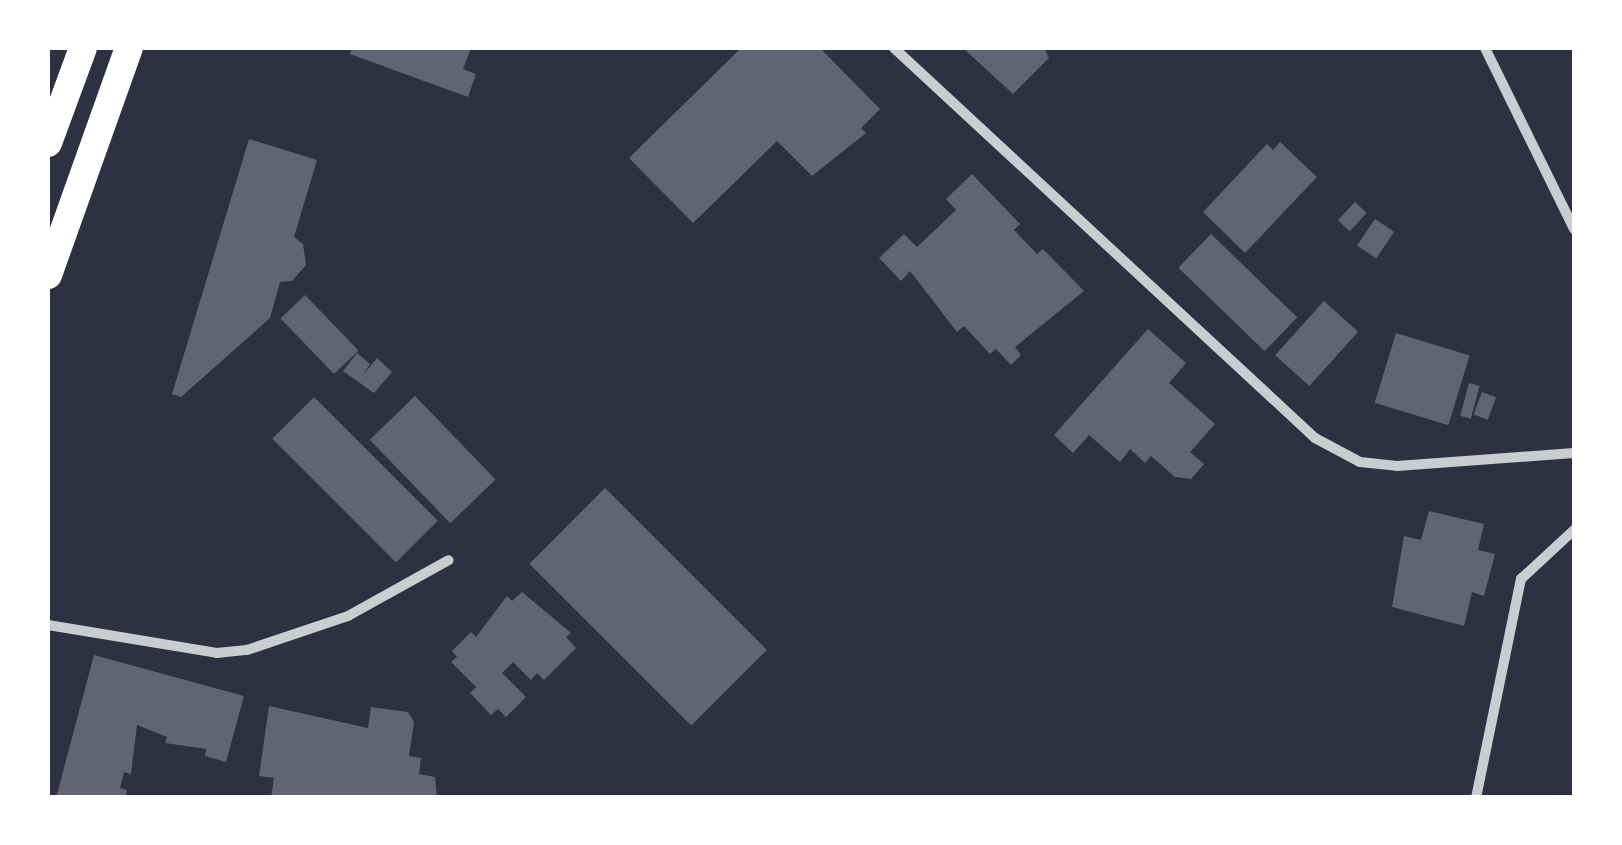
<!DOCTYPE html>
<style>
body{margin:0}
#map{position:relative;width:1622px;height:845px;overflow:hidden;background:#2d3142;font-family:Lato,sans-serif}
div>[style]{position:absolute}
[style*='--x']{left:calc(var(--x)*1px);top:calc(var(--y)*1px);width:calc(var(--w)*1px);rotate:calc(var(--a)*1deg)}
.building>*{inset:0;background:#626471;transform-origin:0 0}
.minor>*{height:10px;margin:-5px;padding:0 5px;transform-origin:5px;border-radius:5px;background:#caccd0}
.trunk>*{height:28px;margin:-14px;padding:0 14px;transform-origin:14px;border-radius:14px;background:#fff}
span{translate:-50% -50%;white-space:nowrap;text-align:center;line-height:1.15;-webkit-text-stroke:10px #fff;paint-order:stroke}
.frame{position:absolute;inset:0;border:50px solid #fff;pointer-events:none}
</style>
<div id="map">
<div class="building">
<div style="clip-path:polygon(352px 48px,471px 48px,463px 69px,476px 74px,468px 97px,350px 54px)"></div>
<div style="clip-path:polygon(741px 48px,820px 48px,880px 109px,861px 128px,866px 133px,812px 176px,777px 141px,693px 223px,629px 158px)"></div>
<div style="clip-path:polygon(963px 48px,1044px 48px,1049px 58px,1013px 94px)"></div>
<div style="clip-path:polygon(249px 139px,317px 160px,294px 237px,303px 244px,306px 265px,292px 281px,280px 282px,270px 318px,181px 397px,172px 394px)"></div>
<div style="clip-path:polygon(1280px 142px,1317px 177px,1245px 253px,1203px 212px,1267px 144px,1273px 150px)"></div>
<div style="clip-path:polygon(972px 174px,1020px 224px,1014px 230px,1037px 254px,1043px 249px,1084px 291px,1015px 347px,1021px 355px,1011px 365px,996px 349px,990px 354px,964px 326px,957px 332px,910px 271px,901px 281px,879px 258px,904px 234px,917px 247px,956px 210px,946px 199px)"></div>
<div style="left:1355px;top:202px;width:16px;height:25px;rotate:43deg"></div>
<div style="left:1375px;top:219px;width:23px;height:32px;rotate:34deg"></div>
<div style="left:1211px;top:234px;width:120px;height:47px;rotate:44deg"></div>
<div style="left:305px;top:295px;width:77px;height:34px;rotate:46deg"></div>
<div style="left:1324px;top:301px;width:46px;height:73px;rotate:42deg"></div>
<div style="clip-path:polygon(1148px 329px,1186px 363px,1169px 383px,1215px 424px,1190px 452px,1204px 464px,1191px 479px,1175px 477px,1151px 456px,1145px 463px,1130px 449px,1120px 462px,1089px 435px,1073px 453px,1054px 435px)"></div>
<div style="left:1396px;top:333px;width:77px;height:73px;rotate:17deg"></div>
<div style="clip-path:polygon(357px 353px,370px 364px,362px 376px,377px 358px,392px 372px,374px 393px,343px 371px)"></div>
<div style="left:1469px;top:383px;width:11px;height:34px;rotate:15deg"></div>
<div style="left:1482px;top:392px;width:15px;height:24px;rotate:20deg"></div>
<div style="left:415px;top:396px;width:116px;height:63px;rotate:46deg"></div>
<div style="left:314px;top:397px;width:175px;height:59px;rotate:45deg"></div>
<div style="left:605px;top:488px;width:229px;height:107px;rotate:45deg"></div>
<div style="clip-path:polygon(1429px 511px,1484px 524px,1478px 550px,1495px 554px,1484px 596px,1472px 592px,1464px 626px,1392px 607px,1404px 536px,1421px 540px)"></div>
<div style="clip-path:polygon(522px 592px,571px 633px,566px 637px,576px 648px,544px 680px,537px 673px,531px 680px,513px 662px,502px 673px,526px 697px,506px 717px,498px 709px,491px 715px,470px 693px,476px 687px,451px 662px,457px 657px,452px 651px,471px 632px,476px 637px,507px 596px,512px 601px)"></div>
<div style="clip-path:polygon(94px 655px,244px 696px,226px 762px,205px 756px,206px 749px,165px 743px,167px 737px,137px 725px,131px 774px,124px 772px,120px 788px,127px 790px,125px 798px,56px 798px)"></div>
<div style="clip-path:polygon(269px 706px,368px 728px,371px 707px,408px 712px,414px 722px,409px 756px,421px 758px,419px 774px,435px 777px,437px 798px,271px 798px,274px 778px,259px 776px)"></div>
</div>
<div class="minor">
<div style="--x:894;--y:48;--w:574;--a:42.81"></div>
<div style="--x:1315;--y:438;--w:51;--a:28.1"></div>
<div style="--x:1360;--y:462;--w:37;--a:6"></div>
<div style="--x:1397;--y:466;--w:177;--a:-4.2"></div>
<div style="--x:1485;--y:48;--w:202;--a:63.8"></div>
<div style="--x:48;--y:625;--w:171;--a:9.4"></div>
<div style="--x:217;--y:653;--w:30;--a:-6"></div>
<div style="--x:247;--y:650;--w:107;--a:-18.6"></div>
<div style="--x:348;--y:616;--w:115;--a:-29"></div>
<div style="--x:1476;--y:798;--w:224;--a:-78.4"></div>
<div style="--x:1521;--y:579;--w:72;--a:-42.8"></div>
</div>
<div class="trunk">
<div style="--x:48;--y:143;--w:101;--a:-69.8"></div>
<div style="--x:48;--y:275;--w:241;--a:-70.4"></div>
</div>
<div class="frame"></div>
</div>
